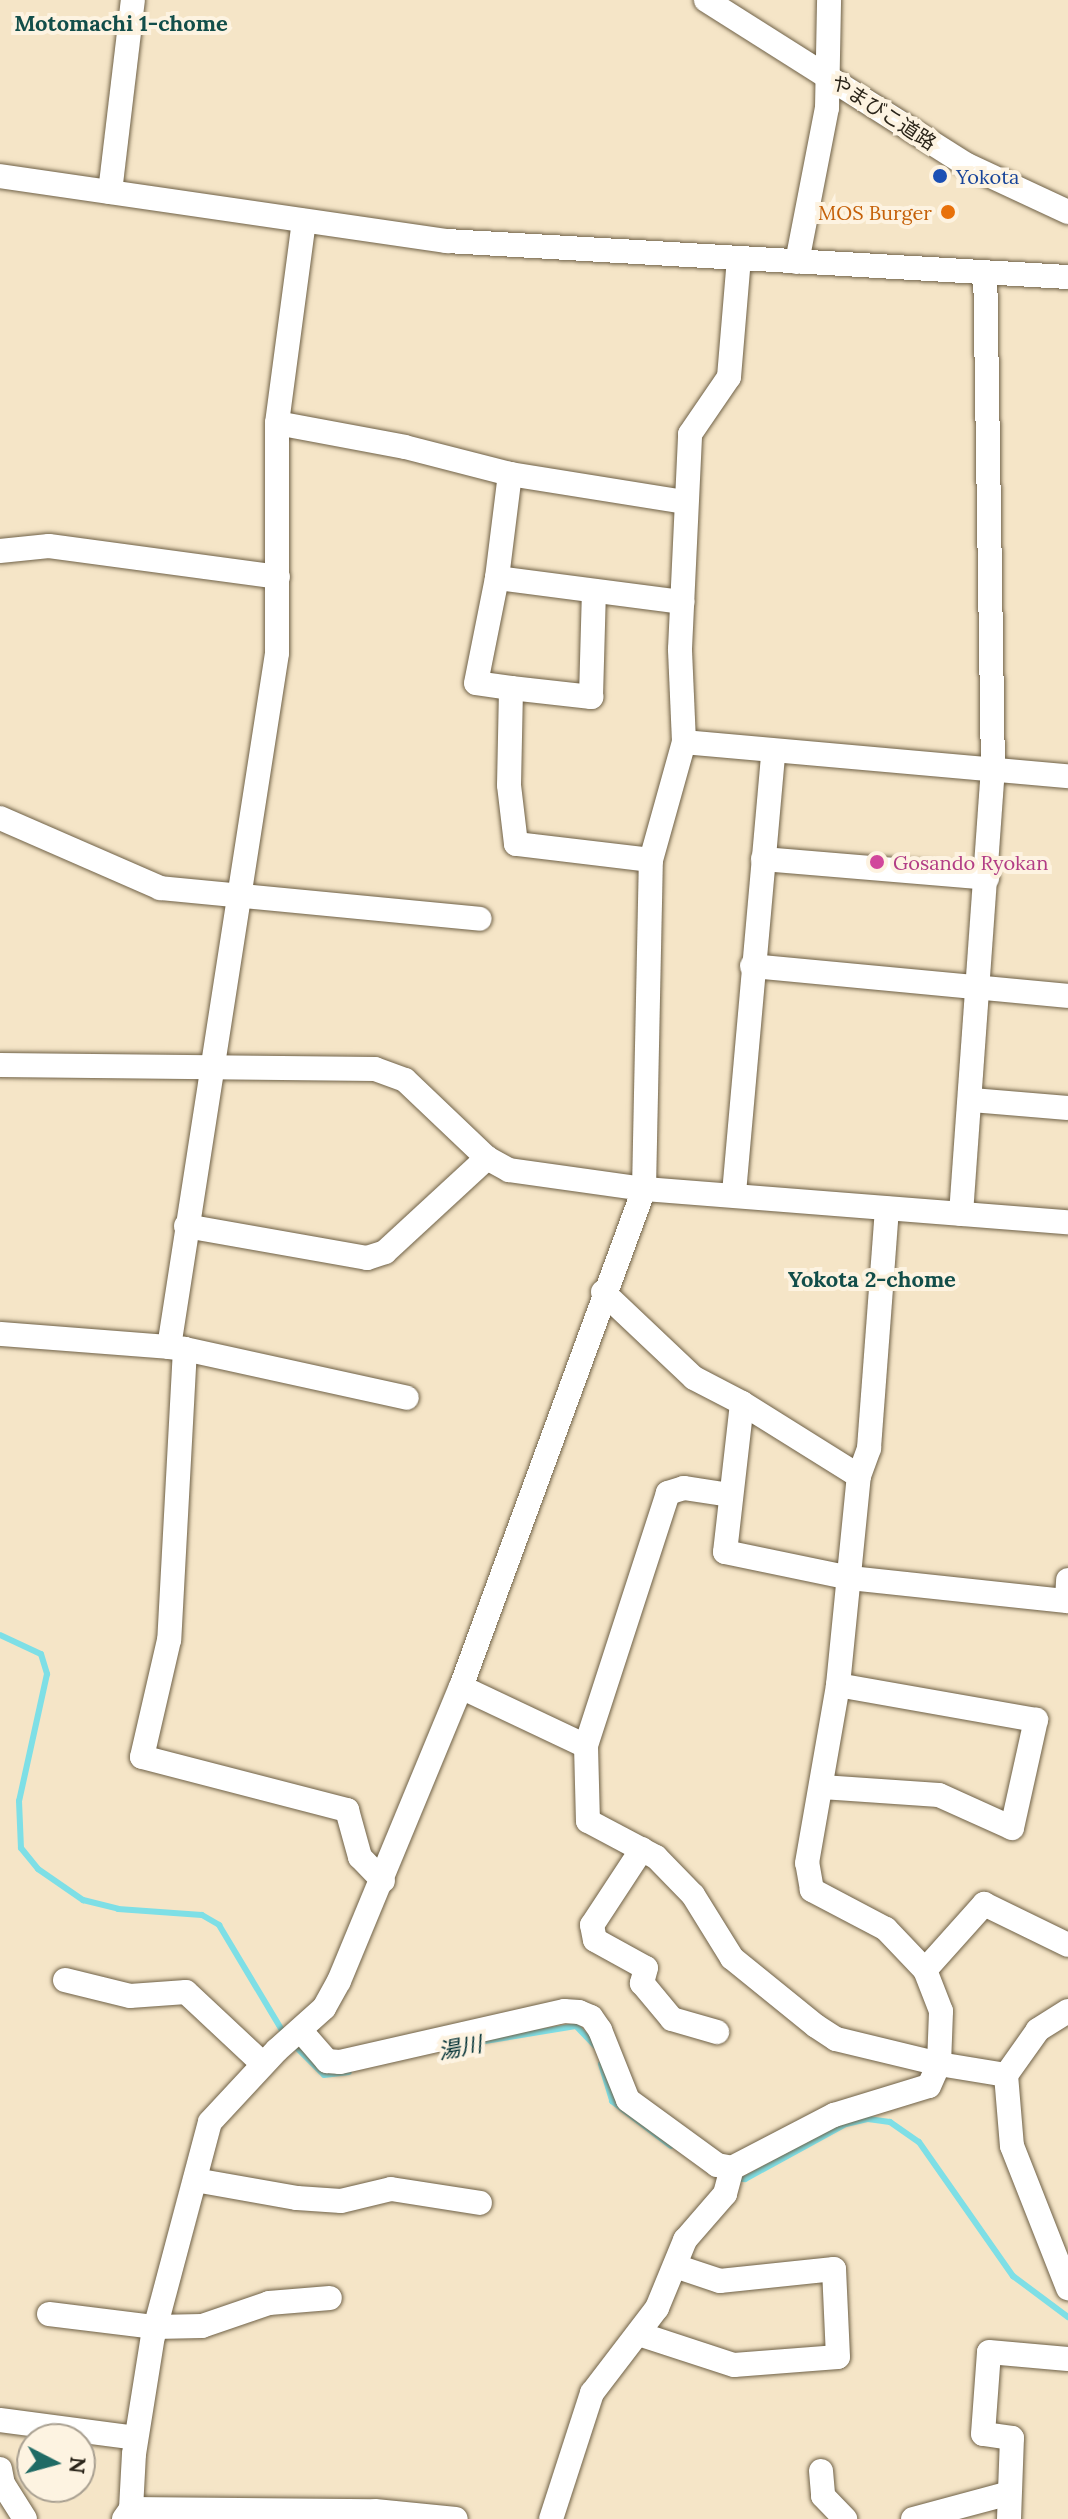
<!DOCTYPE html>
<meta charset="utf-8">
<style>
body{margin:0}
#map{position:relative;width:1068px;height:2519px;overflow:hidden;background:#f5e5c7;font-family:Lora,"Noto Sans JP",serif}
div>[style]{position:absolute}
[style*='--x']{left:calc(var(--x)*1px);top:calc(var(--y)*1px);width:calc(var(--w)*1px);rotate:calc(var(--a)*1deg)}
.stream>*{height:6px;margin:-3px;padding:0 3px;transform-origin:3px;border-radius:3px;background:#7edfe6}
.roads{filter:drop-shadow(0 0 2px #6f6147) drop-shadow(0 0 2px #6f6147)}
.minor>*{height:24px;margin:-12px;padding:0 12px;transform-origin:12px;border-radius:12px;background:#fff}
.dots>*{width:22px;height:22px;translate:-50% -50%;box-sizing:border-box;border:4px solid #fdf3e1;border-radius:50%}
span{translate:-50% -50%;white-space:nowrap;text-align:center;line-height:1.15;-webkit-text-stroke:8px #fdf3e1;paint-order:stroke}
.street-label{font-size:20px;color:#2a2419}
.transit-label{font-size:20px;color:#164399}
.left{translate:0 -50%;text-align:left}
.food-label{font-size:20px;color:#c56008}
.right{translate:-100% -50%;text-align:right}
.hotel-label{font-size:20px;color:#b23c85}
.neighbourhood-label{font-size:22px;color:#124e4a;font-weight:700}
.water-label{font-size:22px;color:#003034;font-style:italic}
.north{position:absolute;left:16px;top:2423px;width:80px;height:80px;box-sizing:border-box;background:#fdf3e1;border:2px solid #a9a091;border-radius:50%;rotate:96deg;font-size:22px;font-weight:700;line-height:32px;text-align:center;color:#2a2419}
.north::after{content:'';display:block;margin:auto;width:28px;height:36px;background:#206b65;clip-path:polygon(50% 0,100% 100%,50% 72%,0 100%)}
</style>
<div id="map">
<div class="stream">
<div style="--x:0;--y:1635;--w:45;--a:24.9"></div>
<div style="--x:41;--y:1654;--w:21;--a:73"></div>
<div style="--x:47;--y:1674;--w:130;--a:102.4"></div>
<div style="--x:19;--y:1801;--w:47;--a:87.6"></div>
<div style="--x:21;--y:1848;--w:27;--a:51"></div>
<div style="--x:38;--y:1869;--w:55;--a:34.6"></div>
<div style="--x:83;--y:1900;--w:36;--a:14"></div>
<div style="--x:118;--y:1909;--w:84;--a:4.1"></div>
<div style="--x:202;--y:1915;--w:20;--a:30"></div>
<div style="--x:219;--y:1925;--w:131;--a:59.1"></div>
<div style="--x:485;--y:2041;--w:92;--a:-9.4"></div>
<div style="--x:576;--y:2026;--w:28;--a:46"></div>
<div style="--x:294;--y:2045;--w:42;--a:45"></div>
<div style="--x:324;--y:2075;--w:25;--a:-7"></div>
<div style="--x:601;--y:2064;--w:39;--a:73"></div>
<div style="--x:612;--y:2101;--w:74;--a:37.3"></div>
<div style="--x:736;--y:2179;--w:9;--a:0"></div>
<div style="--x:745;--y:2179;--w:115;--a:-28.6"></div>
<div style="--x:846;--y:2124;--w:23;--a:-13"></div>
<div style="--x:868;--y:2119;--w:22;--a:8"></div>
<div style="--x:890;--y:2122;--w:35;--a:35"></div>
<div style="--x:919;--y:2142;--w:164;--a:55"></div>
<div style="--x:1013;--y:2276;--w:69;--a:36.7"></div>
</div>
<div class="roads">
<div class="minor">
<div style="--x:706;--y:0;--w:309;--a:32.3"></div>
<div style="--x:967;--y:165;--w:111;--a:25"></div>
<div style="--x:0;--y:176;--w:452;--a:8.3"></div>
<div style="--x:447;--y:241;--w:622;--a:3.32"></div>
<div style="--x:110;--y:192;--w:193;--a:-83.2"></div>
<div style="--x:797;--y:262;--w:157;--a:-79"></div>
<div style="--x:827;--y:108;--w:108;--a:-88.9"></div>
<div style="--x:277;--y:423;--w:130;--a:10.6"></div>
<div style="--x:405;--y:447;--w:108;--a:14.4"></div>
<div style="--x:510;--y:474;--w:176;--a:9.1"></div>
<div style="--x:0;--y:551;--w:49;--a:-5.8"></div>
<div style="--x:49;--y:546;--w:231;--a:7.7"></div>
<div style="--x:497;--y:578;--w:105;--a:-82.9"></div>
<div style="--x:511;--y:688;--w:81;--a:6.4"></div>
<div style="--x:591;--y:697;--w:106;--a:-88.4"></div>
<div style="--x:684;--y:742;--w:386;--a:5.1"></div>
<div style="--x:0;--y:818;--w:175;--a:23.6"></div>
<div style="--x:160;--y:888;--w:321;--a:5.5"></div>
<div style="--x:763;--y:859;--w:225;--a:4.8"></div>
<div style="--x:651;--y:860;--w:136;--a:-173.2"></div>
<div style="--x:516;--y:844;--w:59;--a:-96.8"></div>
<div style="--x:509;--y:785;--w:97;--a:-88.8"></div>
<div style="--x:511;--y:688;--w:35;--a:-172"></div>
<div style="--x:476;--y:683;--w:107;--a:-78.7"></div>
<div style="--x:497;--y:578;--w:187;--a:7.4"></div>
<div style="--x:752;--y:966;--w:317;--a:5.4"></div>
<div style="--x:0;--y:1065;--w:375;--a:0.6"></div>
<div style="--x:375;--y:1069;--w:32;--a:20"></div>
<div style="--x:405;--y:1080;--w:113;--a:43.6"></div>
<div style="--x:487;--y:1158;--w:25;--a:29"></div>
<div style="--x:509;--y:1170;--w:136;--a:8"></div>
<div style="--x:644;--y:1189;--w:425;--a:4.5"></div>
<div style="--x:972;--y:1100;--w:96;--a:4.8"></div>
<div style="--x:734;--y:1193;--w:442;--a:-84.9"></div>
<div style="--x:961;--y:1214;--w:445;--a:-85.9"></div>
<div style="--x:993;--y:770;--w:496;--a:-90.9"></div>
<div style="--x:186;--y:1226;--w:184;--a:10"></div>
<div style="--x:367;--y:1258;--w:19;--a:-18"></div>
<div style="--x:385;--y:1252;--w:139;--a:-42.7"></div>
<div style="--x:603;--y:1292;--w:125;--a:43.4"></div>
<div style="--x:694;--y:1378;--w:54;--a:27.5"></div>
<div style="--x:742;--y:1403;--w:150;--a:96.5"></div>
<div style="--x:725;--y:1552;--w:128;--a:11.7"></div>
<div style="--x:850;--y:1578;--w:218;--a:6.1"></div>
<div style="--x:1067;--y:1601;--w:21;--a:-87"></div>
<div style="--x:0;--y:1334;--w:169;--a:4.4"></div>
<div style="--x:169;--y:1347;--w:702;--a:-81.15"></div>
<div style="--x:277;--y:653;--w:230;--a:-90"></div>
<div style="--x:277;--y:423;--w:204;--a:-82.4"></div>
<div style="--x:169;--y:1347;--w:16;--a:7"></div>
<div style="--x:185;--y:1349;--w:291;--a:93.1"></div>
<div style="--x:169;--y:1640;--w:120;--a:103"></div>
<div style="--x:142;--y:1757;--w:212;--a:14.5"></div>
<div style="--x:347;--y:1810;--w:49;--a:74.5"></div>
<div style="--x:360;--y:1857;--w:33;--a:46"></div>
<div style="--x:185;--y:1349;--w:227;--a:12.4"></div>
<div style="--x:742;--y:1403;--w:138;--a:32"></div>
<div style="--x:730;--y:1495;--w:47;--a:-171.3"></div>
<div style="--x:684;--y:1488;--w:17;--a:163"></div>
<div style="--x:668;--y:1493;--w:266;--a:108"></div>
<div style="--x:586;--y:1746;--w:75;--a:88.5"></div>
<div style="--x:588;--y:1821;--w:77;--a:27.9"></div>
<div style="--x:656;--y:1857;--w:53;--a:45.8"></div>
<div style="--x:693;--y:1895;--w:74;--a:58.2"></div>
<div style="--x:732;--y:1958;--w:108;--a:39"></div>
<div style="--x:816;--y:2026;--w:24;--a:33"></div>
<div style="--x:836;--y:2039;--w:106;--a:13.6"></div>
<div style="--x:939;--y:2064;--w:53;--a:-87.8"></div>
<div style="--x:941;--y:2011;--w:44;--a:-111.3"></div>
<div style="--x:925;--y:1970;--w:57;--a:-133.6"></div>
<div style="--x:886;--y:1929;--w:84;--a:-152.2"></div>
<div style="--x:812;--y:1890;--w:27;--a:-100"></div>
<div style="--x:807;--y:1863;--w:181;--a:-80.1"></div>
<div style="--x:838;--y:1685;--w:210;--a:-84.3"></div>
<div style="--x:859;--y:1476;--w:30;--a:-70"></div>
<div style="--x:869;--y:1448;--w:240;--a:-85.7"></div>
<div style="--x:461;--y:1687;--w:138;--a:25.3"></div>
<div style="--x:822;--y:1787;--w:117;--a:3.9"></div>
<div style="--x:939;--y:1795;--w:80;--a:24.3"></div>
<div style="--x:1012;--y:1828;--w:111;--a:-77.5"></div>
<div style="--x:1036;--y:1720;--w:201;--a:-170"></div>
<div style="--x:642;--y:1849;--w:91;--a:123.3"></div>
<div style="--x:592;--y:1925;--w:15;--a:79"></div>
<div style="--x:595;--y:1940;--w:58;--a:28.8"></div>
<div style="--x:646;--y:1968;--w:16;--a:105"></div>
<div style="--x:642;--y:1983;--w:47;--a:50.2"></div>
<div style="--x:672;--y:2019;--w:47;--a:16.1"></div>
<div style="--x:925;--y:1970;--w:89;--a:-48.2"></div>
<div style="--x:984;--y:1904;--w:93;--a:26"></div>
<div style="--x:65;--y:1980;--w:67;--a:13.8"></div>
<div style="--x:130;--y:1996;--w:56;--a:-4.1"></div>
<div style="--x:186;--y:1992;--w:105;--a:43.1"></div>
<div style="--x:1068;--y:2011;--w:36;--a:148"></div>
<div style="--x:1038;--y:2030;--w:55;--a:125.4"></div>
<div style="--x:1006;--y:2075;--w:71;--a:85.2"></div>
<div style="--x:1012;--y:2146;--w:153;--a:68.5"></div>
<div style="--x:301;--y:2031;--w:40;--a:49"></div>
<div style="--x:327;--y:2061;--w:13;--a:4"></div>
<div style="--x:340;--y:2062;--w:230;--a:-12.8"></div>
<div style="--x:564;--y:2011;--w:15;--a:4"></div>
<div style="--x:579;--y:2012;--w:13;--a:23"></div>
<div style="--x:591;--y:2017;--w:16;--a:55"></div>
<div style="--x:600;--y:2030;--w:75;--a:68.2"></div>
<div style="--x:628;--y:2100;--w:110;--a:36.1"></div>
<div style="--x:717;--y:2165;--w:15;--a:11"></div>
<div style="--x:195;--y:2180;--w:104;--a:10"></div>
<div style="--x:297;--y:2198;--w:44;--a:3.9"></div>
<div style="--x:341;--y:2201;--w:51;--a:-13.5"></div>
<div style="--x:391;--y:2189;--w:90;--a:8.9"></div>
<div style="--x:49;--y:2314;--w:107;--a:7"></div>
<div style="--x:155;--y:2327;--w:47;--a:-1.2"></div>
<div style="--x:202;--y:2326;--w:71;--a:-18.9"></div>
<div style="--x:269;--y:2303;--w:61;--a:-4.7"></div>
<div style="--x:639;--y:2334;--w:100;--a:18.1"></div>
<div style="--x:734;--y:2365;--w:104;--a:-4.4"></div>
<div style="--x:838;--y:2357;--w:88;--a:-92.6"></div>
<div style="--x:834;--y:2269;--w:115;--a:174"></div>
<div style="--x:720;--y:2281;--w:47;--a:-161.6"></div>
<div style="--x:0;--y:2420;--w:137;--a:7.5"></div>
<div style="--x:0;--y:2469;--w:15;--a:79"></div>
<div style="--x:3;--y:2484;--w:41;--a:57.8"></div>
<div style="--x:821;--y:2471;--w:25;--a:85"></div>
<div style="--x:823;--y:2496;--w:32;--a:46"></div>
<div style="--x:131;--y:2509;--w:244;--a:0.5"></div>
<div style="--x:375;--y:2511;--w:81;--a:5.6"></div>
<div style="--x:124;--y:2519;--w:12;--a:-55"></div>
<div style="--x:131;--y:2509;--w:55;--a:-86.9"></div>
<div style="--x:134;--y:2454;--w:120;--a:-80.9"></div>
<div style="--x:153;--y:2336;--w:221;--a:-75.1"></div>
<div style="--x:210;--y:2122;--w:98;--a:-47.1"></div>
<div style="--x:277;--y:2050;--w:63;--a:-41.8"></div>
<div style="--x:324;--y:2008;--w:31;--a:-61"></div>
<div style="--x:339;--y:1981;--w:318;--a:-67.5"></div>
<div style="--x:461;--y:1687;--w:531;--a:-69.82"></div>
<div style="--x:644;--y:1189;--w:329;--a:-88.8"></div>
<div style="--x:651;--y:860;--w:123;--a:-74.4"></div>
<div style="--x:684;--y:742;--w:93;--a:-92.5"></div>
<div style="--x:680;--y:649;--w:215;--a:-87.3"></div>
<div style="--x:690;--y:434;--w:69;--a:-55.6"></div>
<div style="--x:729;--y:377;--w:118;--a:-85.2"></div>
<div style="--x:551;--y:2519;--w:133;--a:-72"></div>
<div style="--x:592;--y:2393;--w:107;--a:-52.6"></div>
<div style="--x:657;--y:2308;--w:74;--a:-67.6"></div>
<div style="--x:685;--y:2240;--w:61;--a:-49"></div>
<div style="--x:725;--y:2194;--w:27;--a:-75"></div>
<div style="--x:732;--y:2168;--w:115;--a:-27.5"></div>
<div style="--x:834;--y:2115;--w:99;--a:-17"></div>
<div style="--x:929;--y:2086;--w:24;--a:-66"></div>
<div style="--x:939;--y:2064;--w:68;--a:9.3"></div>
<div style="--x:913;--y:2519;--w:96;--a:-15"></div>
<div style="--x:1009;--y:2519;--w:81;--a:-87.9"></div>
<div style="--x:1012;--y:2438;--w:29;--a:-172"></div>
<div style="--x:983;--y:2434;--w:82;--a:-85.8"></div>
<div style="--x:989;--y:2352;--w:79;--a:5.1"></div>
</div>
</div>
<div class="dots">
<div style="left:940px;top:176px;background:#1a4fb4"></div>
<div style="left:948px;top:212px;background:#e8710a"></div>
<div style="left:877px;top:862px;background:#d1479c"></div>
</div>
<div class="street-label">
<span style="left:884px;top:112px;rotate:33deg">やまびこ道路</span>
</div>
<div class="transit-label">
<span class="left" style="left:956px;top:176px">Yokota</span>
</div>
<div class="food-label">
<span class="right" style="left:932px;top:212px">MOS Burger</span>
</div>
<div class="hotel-label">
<span class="left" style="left:893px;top:862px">Gosando Ryokan</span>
</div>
<div class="neighbourhood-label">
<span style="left:121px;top:24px">Motomachi 1-chome</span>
<span style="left:872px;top:1280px">Yokota 2-chome</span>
</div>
<div class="water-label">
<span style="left:460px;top:2048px;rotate:-11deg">湯川</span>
</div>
<div class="north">N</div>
</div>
